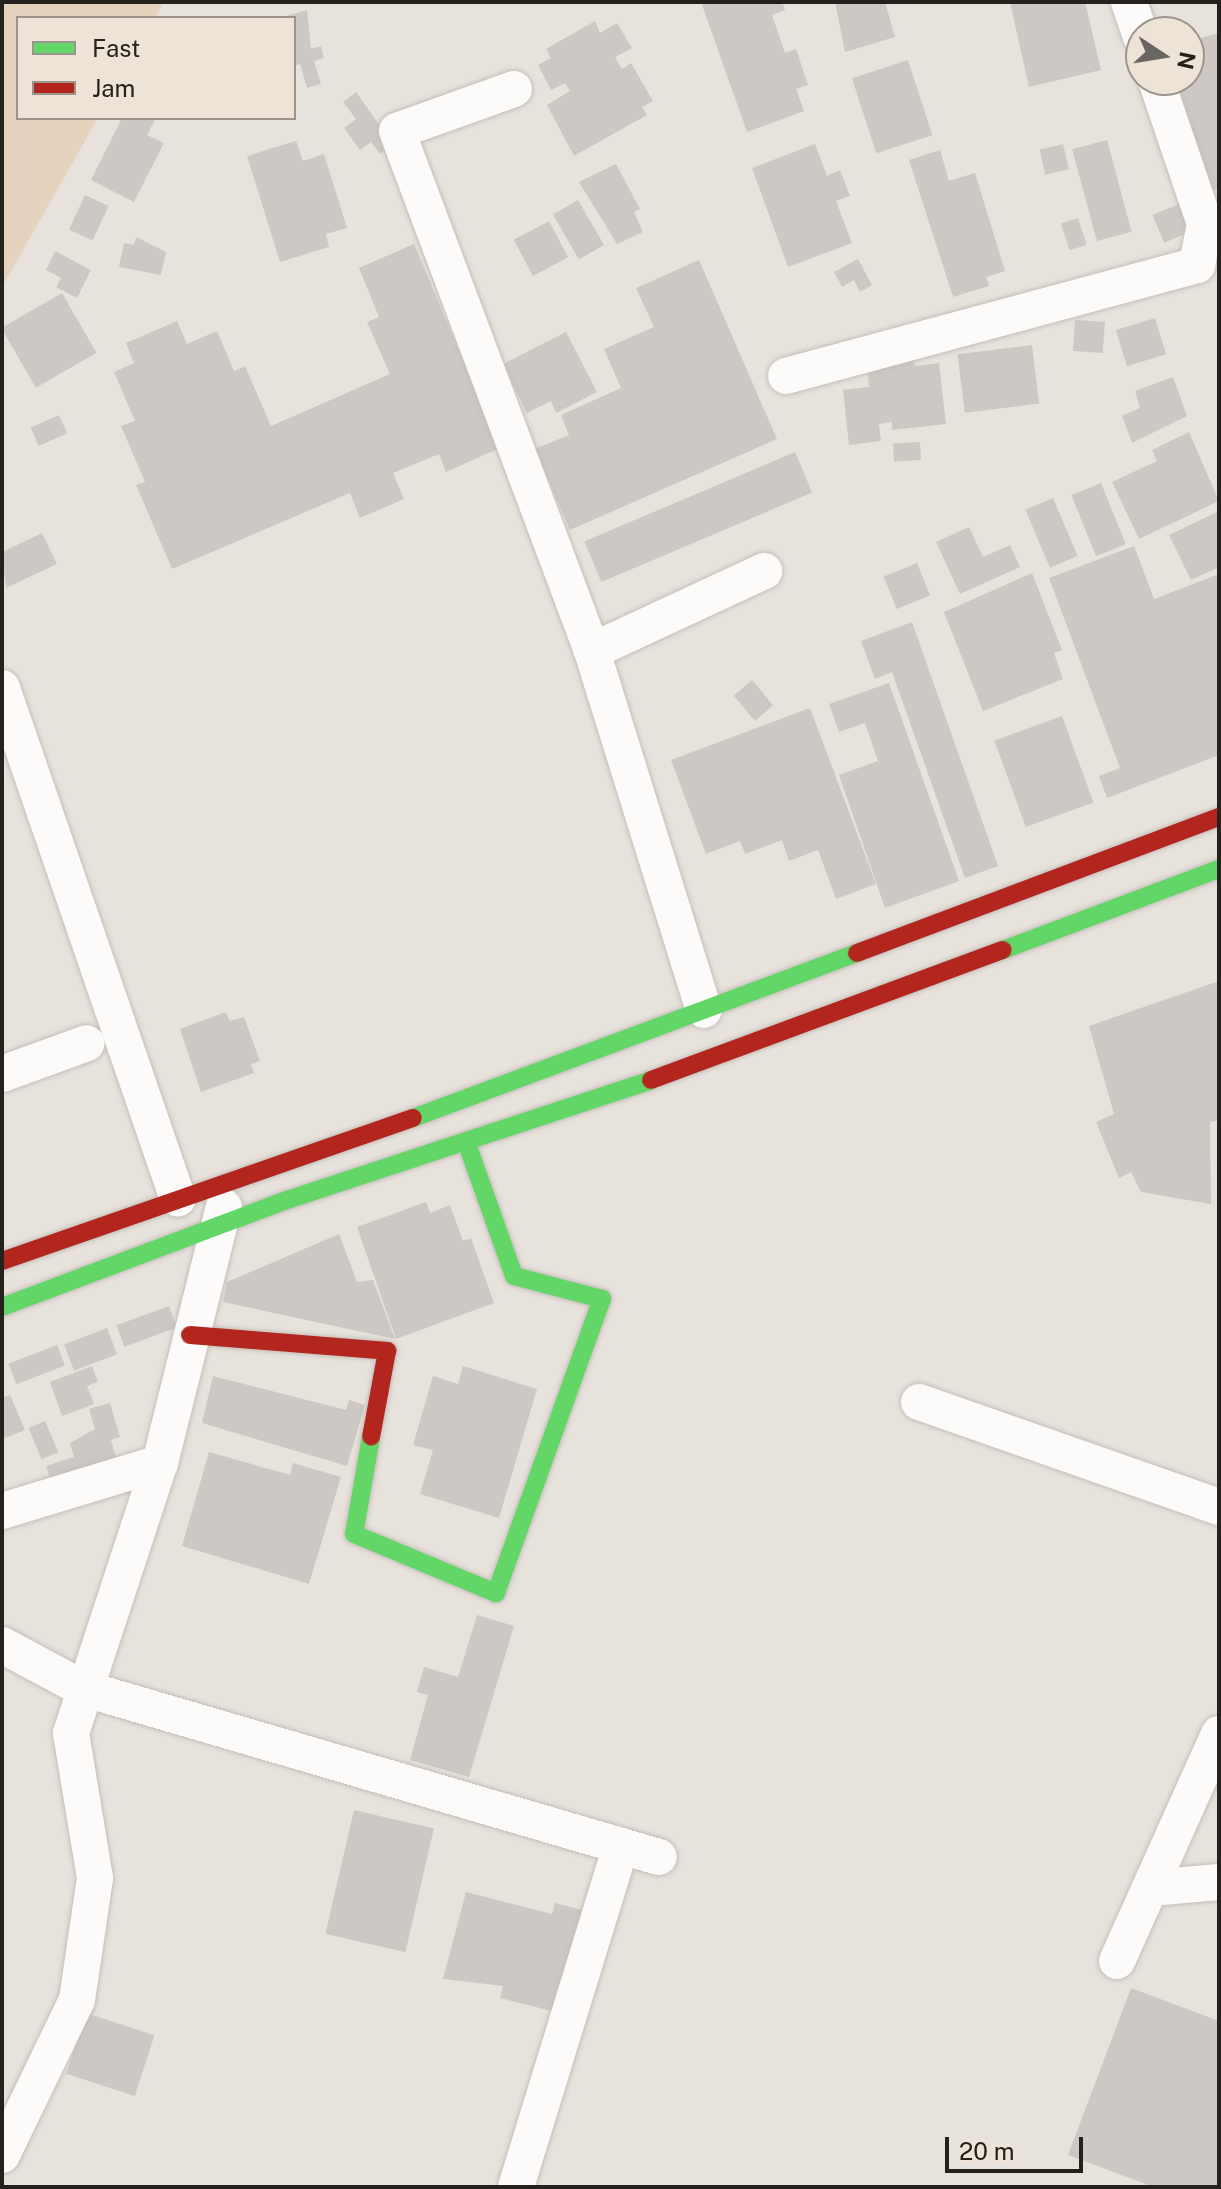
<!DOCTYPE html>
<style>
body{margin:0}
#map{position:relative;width:1221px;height:2189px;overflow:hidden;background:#e8e2dc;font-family:"Public Sans",sans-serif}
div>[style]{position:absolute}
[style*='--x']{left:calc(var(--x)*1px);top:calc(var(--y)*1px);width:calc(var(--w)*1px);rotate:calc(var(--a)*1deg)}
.green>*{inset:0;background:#e5d3bd}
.building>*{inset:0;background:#cdc8c3;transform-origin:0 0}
.roads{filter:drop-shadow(0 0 2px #c4bfba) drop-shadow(0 0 2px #c4bfba)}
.street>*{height:36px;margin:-18px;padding:0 18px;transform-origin:18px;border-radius:18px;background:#fcfbfa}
.fast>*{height:18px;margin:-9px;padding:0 9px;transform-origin:9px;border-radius:9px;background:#63d668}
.jam>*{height:18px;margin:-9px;padding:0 9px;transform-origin:9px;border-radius:9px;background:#b3261e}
span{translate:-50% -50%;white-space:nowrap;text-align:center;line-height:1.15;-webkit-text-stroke:6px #ede3d7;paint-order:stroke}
.frame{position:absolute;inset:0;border:4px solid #25211d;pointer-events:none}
.legend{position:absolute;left:16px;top:16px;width:280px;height:104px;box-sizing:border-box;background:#ede3d7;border:2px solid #9d958d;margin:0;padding:10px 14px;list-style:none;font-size:24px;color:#25211d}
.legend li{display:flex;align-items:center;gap:16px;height:40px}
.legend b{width:40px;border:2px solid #9d958d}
.north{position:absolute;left:1125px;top:16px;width:80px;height:80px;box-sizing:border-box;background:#ede3d7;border:2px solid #9d958d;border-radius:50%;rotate:102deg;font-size:22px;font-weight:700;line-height:32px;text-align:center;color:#25211d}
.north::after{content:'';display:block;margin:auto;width:28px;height:36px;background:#696560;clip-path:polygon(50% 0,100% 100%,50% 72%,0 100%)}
.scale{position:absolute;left:945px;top:2137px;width:138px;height:36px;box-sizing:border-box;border:4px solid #25211d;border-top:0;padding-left:10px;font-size:24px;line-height:28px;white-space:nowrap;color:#25211d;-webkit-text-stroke:6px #ede3d7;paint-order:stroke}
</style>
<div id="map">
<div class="green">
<div style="clip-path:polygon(2px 2px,164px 2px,155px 18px,18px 18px,18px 118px,98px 118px,2px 287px)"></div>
</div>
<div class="building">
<div style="clip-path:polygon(701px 2px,782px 2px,785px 10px,772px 15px,785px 53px,796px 49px,808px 85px,796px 89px,804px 111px,747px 132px)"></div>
<div style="clip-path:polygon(835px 2px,885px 2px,895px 37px,845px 52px)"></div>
<div style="clip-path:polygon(1010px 2px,1085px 2px,1101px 70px,1029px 87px)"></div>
<div style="clip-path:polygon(307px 10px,311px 49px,321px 46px,324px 58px,314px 61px,321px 84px,307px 88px,300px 64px,294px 66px,294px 18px,283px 17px)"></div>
<div style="clip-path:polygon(595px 21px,600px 33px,617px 23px,632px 48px,615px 57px,622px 69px,631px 63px,653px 101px,642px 107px,647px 115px,574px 156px,547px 105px,570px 91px,565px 83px,551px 90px,538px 65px,551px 58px,546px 49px)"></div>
<div style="clip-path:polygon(1219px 33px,1219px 189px,1199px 195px,1170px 80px,1189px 80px,1189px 41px)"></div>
<div style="left:908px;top:60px;width:79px;height:59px;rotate:72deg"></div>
<div style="clip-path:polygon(356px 92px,393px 144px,380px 154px,371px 142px,360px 150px,344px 128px,356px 119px,343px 102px)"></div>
<div style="clip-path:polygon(122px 118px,156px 118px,147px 135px,164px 143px,134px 202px,91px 180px)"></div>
<div style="left:1107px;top:140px;width:95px;height:36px;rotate:75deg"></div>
<div style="clip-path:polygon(296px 141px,303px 161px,324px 154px,347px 228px,326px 234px,329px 247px,280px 262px,247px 156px)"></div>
<div style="clip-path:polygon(815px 144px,827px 176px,840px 170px,850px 196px,836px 201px,852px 243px,788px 267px,752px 168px)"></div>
<div style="left:1063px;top:144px;width:26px;height:24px;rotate:77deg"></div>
<div style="clip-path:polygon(940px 150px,949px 181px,975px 173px,1005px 271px,986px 277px,989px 286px,953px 297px,909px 160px)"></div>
<div style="clip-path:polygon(616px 164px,640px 209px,634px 212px,643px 232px,617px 244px,579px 182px)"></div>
<div style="left:85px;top:195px;width:26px;height:38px;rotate:25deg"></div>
<div style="left:578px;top:200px;width:52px;height:29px;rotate:60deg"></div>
<div style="left:1181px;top:203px;width:30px;height:31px;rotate:67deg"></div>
<div style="left:1078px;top:218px;width:28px;height:18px;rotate:72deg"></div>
<div style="left:549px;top:221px;width:41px;height:40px;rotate:62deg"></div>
<div style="clip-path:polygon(136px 237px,166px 252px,161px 275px,119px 267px,124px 243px,134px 245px)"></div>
<div style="clip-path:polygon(414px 244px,500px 448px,446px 472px,439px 454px,393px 473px,404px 499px,360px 518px,350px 493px,172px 569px,136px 485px,145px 482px,121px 426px,135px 421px,114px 372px,134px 363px,126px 343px,177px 321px,187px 344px,217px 331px,234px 371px,245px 366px,271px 426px,390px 374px,367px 322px,379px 317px,359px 268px)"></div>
<div style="clip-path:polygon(55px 251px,91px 270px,77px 298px,56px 287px,61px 278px,46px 270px)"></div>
<div style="clip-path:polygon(858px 259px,872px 285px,860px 292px,854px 280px,842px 287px,834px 272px)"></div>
<div style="clip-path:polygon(699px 260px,777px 439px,570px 530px,535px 449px,569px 435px,561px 415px,621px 388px,604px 349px,654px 327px,636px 288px)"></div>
<div style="left:62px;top:293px;width:69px;height:70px;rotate:60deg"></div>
<div style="left:1155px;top:318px;width:38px;height:41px;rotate:73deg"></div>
<div style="left:1075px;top:320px;width:30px;height:31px;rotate:4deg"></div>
<div style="clip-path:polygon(566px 332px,597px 392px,556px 413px,551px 401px,527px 413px,503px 364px)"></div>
<div style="left:1032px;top:345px;width:59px;height:75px;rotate:83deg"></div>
<div style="clip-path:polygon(913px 357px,915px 366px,939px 363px,946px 424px,892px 430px,892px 422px,879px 424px,881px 441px,849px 445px,843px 390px,869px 387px,867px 363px)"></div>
<div style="clip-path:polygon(1173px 377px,1187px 416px,1132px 443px,1122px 416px,1140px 408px,1135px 391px)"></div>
<div style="left:59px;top:415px;width:20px;height:31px;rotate:66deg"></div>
<div style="clip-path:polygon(1189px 432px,1219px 501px,1139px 539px,1112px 482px,1157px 461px,1152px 450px)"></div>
<div style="left:920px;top:442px;width:18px;height:27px;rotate:87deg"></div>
<div style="left:795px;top:452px;width:44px;height:229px;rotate:67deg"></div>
<div style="left:1101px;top:483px;width:66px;height:32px;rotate:68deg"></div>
<div style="left:1053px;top:498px;width:63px;height:30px;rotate:67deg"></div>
<div style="clip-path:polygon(1219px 511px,1219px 567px,1191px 580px,1169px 535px)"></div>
<div style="clip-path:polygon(969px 527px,983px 557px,1010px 545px,1020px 567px,960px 594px,936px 542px)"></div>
<div style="clip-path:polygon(42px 533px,57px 564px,6px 588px,2px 552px)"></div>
<div style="clip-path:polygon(1134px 546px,1154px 599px,1219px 574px,1219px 755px,1107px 798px,1099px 776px,1120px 768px,1049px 578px)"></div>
<div style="left:917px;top:563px;width:35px;height:36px;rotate:68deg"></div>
<div style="clip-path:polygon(1032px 573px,1062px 650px,1054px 653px,1063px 679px,983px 711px,944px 612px)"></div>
<div style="clip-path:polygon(912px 622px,998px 866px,965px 878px,892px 672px,875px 679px,861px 641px)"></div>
<div style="left:752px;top:680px;width:33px;height:24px;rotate:50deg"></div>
<div style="clip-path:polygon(889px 683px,959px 881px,885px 908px,839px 775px,878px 761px,865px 723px,839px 732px,829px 704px)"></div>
<div style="clip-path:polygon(810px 708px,876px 884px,836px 899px,818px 850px,789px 861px,782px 840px,745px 854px,740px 841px,706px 854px,671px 760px)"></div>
<div style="left:1062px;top:716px;width:92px;height:72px;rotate:70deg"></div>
<div style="clip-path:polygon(1219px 981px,1219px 1120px,1210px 1122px,1211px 1204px,1141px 1192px,1131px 1172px,1119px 1178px,1096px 1122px,1114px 1114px,1089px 1026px)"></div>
<div style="clip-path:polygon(226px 1012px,230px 1021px,244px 1017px,260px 1061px,251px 1064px,254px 1073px,201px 1092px,180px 1029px)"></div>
<div style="clip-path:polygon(426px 1202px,430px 1213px,450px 1205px,463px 1241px,471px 1238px,494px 1303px,396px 1339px,357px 1227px)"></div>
<div style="clip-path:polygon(339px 1234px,357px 1282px,373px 1280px,395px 1339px,223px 1302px,227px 1282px)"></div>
<div style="left:169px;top:1306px;width:23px;height:56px;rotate:70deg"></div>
<div style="left:107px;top:1328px;width:28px;height:46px;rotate:69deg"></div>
<div style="left:57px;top:1345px;width:22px;height:52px;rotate:69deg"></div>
<div style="clip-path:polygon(92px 1366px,98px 1382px,87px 1386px,94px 1404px,62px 1416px,50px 1382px)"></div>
<div style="clip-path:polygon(463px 1366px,537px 1389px,499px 1518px,420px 1494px,433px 1450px,413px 1445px,433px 1376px,458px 1384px)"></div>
<div style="clip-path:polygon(213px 1376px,346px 1410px,349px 1400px,365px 1405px,347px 1466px,202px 1423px)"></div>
<div style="clip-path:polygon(10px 1395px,25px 1430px,3px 1439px,2px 1398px)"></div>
<div style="clip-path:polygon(110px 1403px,120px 1437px,111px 1440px,117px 1461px,51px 1481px,46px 1466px,74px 1457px,70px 1443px,95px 1429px,89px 1409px)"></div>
<div style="left:45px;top:1421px;width:34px;height:18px;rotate:67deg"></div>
<div style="clip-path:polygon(209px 1452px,290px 1475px,293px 1463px,341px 1477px,309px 1584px,182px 1546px)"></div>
<div style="clip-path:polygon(477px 1615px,514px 1626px,469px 1777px,410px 1760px,428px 1695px,417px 1692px,424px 1667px,458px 1677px)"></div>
<div style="left:354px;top:1810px;width:82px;height:127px;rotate:13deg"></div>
<div style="clip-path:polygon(466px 1892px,552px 1914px,555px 1903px,601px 1915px,575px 2017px,500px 1998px,503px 1986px,443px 1979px)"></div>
<div style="clip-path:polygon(1131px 1988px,1219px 2021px,1219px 2187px,1154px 2187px,1068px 2155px)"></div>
<div style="left:86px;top:2013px;width:72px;height:64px;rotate:18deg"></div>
</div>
<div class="roads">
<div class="street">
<div style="--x:1129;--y:2;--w:36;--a:71"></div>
<div style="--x:1156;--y:80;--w:152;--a:71.2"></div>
<div style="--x:514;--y:89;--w:124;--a:160.3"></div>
<div style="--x:397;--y:131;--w:555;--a:69.44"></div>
<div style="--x:592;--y:651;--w:376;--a:72.7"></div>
<div style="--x:786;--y:376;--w:426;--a:-15.1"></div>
<div style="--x:1197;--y:265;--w:42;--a:-79"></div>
<div style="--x:1205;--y:224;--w:14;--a:-12"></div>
<div style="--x:592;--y:651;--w:190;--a:-24.9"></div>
<div style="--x:2;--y:688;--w:540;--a:71"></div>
<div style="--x:2;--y:1074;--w:90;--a:-20"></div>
<div style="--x:919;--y:1402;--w:318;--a:19.3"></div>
<div style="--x:2;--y:1511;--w:165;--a:-16.9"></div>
<div style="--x:2;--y:1645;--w:91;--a:28.3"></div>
<div style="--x:82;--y:1688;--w:601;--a:16.33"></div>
<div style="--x:1150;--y:1888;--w:69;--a:-5"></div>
<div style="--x:1117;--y:1961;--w:249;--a:-65.8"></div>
<div style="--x:2;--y:2155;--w:172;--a:-64.2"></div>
<div style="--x:77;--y:2000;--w:123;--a:-81.6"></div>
<div style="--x:95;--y:1878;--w:147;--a:-99.4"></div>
<div style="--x:71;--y:1733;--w:284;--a:-71.8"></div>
<div style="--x:160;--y:1463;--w:264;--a:-76"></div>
<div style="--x:516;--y:2187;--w:357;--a:-72.9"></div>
</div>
<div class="fast">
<div style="--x:1003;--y:950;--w:231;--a:-20.6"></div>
<div style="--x:413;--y:1118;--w:474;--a:-20.4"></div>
<div style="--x:2;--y:1307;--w:304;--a:-20.6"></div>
<div style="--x:287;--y:1200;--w:383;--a:-18.2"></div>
<div style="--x:371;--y:1437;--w:98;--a:99.9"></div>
<div style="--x:354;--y:1534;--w:154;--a:22.6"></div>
<div style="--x:496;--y:1593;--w:313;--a:-70.2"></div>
<div style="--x:602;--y:1299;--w:91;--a:-165.4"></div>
<div style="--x:514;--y:1276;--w:140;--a:-109.6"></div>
</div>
<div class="jam">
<div style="--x:857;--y:953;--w:387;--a:-20.6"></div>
<div style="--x:651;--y:1080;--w:375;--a:-20.3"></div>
<div style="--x:2;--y:1261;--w:435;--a:-19.2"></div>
<div style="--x:190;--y:1335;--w:198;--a:4.6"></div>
<div style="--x:387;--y:1351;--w:87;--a:100.5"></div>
</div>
</div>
<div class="frame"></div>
<ul class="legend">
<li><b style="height:10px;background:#63d668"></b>Fast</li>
<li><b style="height:10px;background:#b3261e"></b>Jam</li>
</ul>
<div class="north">N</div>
<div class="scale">20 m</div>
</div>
